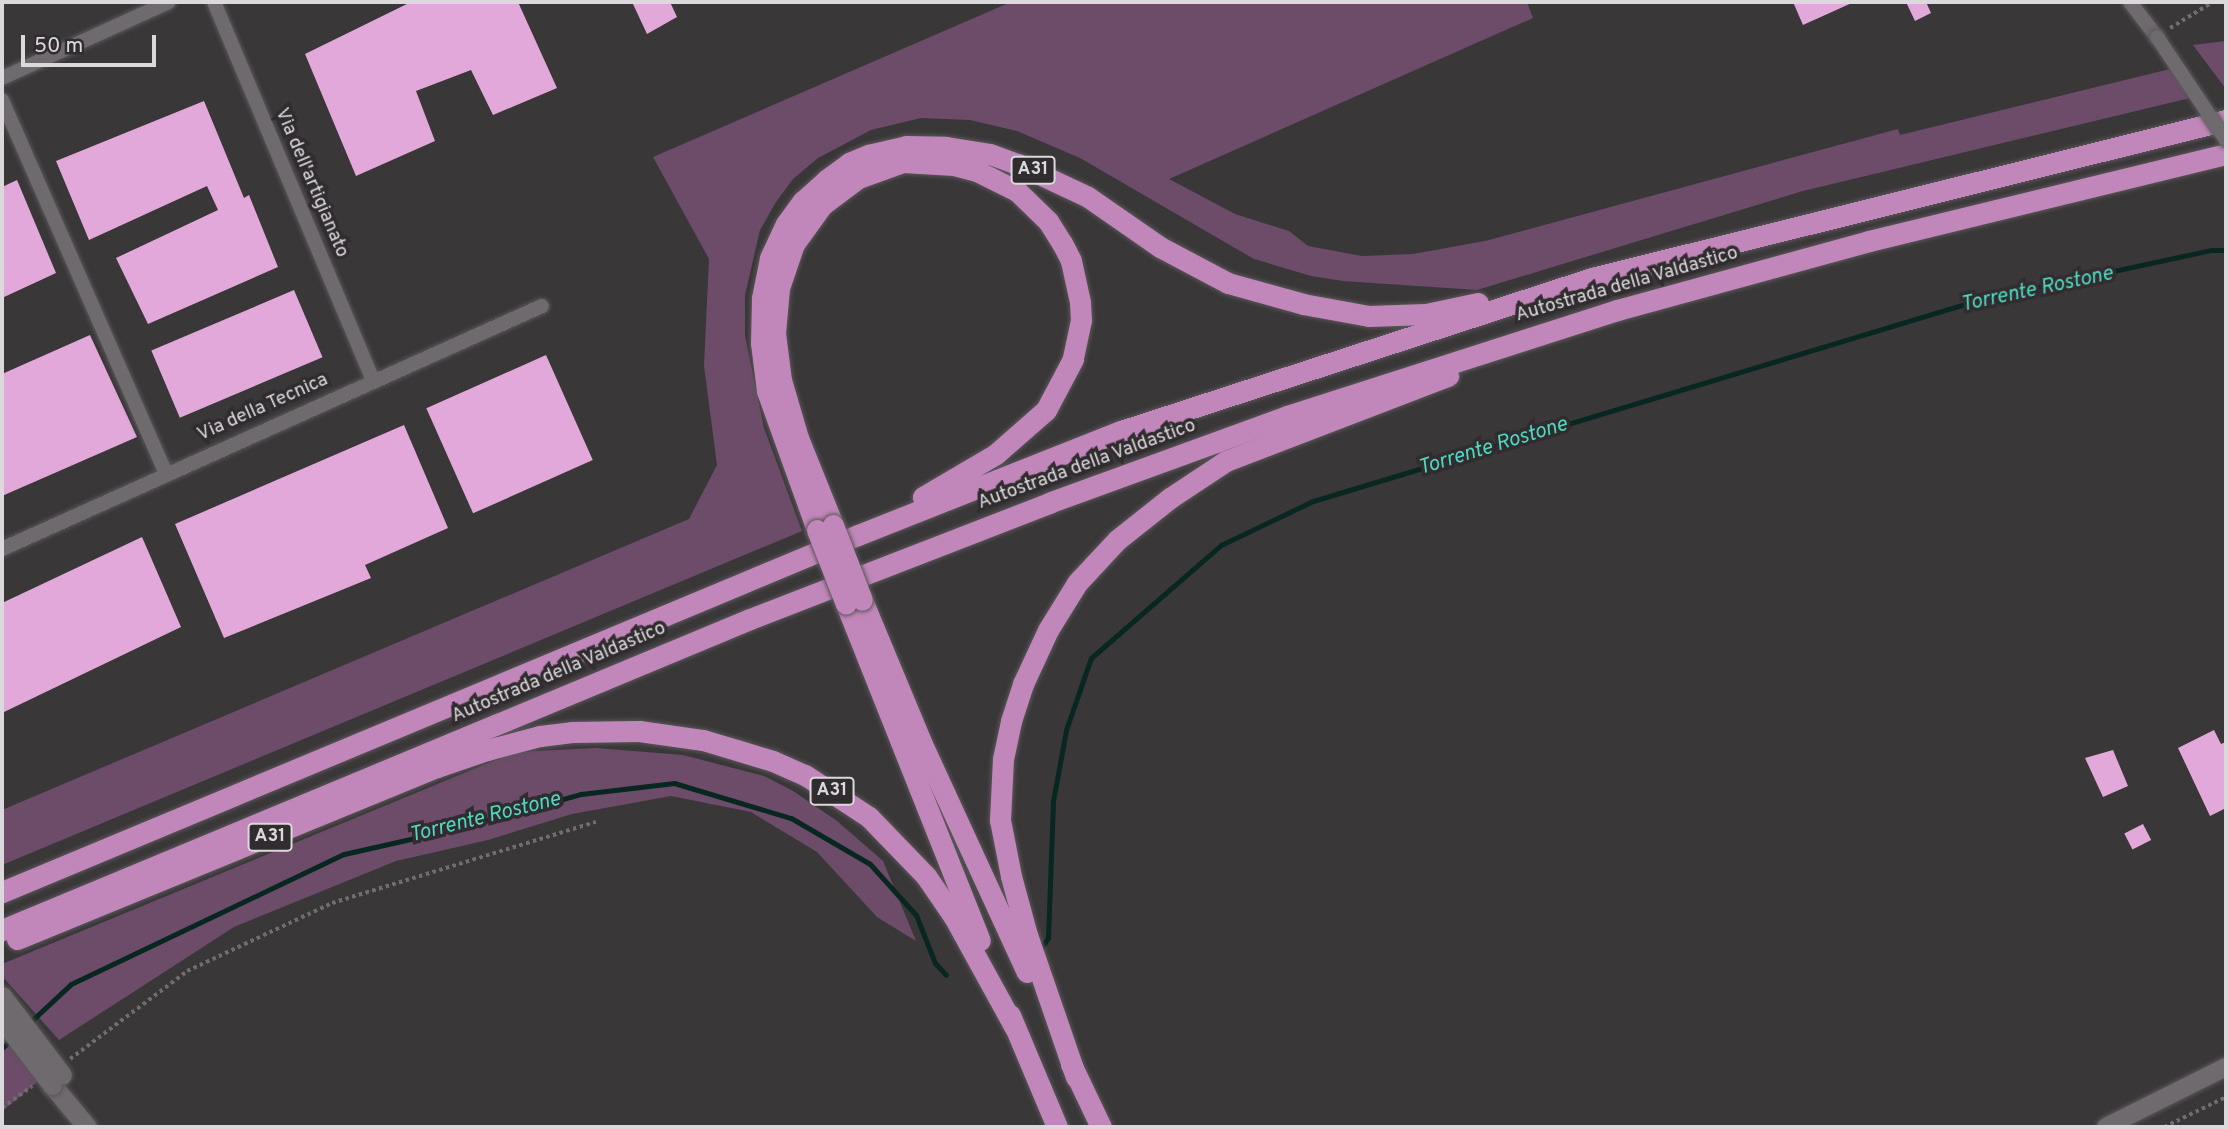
<!DOCTYPE html>
<style>
body{margin:0}
#map{position:relative;width:2228px;height:1129px;overflow:hidden;background:#3a3739;font-family:Overpass,sans-serif}
div>[style]{position:absolute}
[style*='--x']{left:calc(var(--x)*1px);top:calc(var(--y)*1px);width:calc(var(--w)*1px);rotate:calc(var(--a)*1deg)}
.green>*{inset:0;background:#6d4c69}
.stream>*{height:5px;margin:-2.5px;padding:0 2.5px;transform-origin:2.5px;border-radius:2.5px;background:#082721}
.building>*{inset:0;background:#e1a8d9;transform-origin:0 0}
.path>*{height:3.5px;margin-top:-1.75px;transform-origin:0;background:repeating-linear-gradient(90deg,#706d6f 0 3.5px,transparent 0 7px)}
.roads{filter:drop-shadow(0 0 2px #595658) drop-shadow(0 0 2px #595658)}
.minor>*{height:14px;margin:-7px;padding:0 7px;transform-origin:7px;border-radius:7px;background:#6e6a6d}
.tertiary>*{height:18px;margin:-9px;padding:0 9px;transform-origin:9px;border-radius:9px;background:#6e6a6d}
.secondary>*{height:19px;margin:-9.5px;padding:0 9.5px;transform-origin:9.5px;border-radius:9.5px;background:#6e6a6d}
.motorway>*{height:21px;margin:-10.5px;padding:0 10.5px;transform-origin:10.5px;border-radius:10.5px;background:#c287ba}
.bridges{filter:drop-shadow(0 0 2px #595658) drop-shadow(0 0 2px #595658)}
.minor-bridge>*{height:14px;margin:-7px;padding:0 7px;transform-origin:7px;border-radius:7px;background:#6e6a6d}
.secondary-bridge>*{height:19px;margin:-9.5px;padding:0 9.5px;transform-origin:9.5px;border-radius:9.5px;background:#6e6a6d}
.motorway-bridge>*{height:21px;margin:-10.5px;padding:0 10.5px;transform-origin:10.5px;border-radius:10.5px;background:#c287ba}
span{translate:-50% -50%;white-space:nowrap;text-align:center;line-height:1.15;-webkit-text-stroke:7px #302c2f;paint-order:stroke}
.shield-label span{padding:2px 5px;background:#302c2f;border:2px solid;border-radius:5px;-webkit-text-stroke-width:0}
.shield-label{font-size:18px;color:#dbd9db;font-weight:700}
.street-label{font-size:19px;color:#dbd9db}
.water-label{font-size:21px;color:#50d8bf;font-style:italic}
.frame{position:absolute;inset:0;border:4px solid #dbd9db;pointer-events:none}
.scale{position:absolute;left:21px;top:35px;width:135px;height:32px;box-sizing:border-box;border:4px solid #dbd9db;border-top:0;padding-left:9px;font-size:21px;line-height:24px;white-space:nowrap;color:#dbd9db;-webkit-text-stroke:5px #302c2f;paint-order:stroke}
</style>
<div id="map">
<div class="green">
<div style="clip-path:polygon(1011px 2px,1527px 2px,1533px 18px,1169px 179px,1235px 214px,1289px 231px,1308px 246px,1362px 256px,1413px 254px,1485px 241px,1898px 129px,1900px 135px,2170px 69px,2190px 98px,1803px 191px,1477px 290px,1343px 281px,1311px 276px,1254px 259px,1080px 158px,1017px 131px,970px 120px,921px 118px,871px 130px,818px 158px,793px 179px,776px 202px,760px 230px,745px 295px,745px 336px,764px 428px,802px 531px,2px 865px,2px 810px,689px 519px,717px 465px,704px 366px,709px 259px,653px 157px)"></div>
<div style="clip-path:polygon(2226px 41px,2226px 89px,2193px 45px)"></div>
<div style="clip-path:polygon(596px 748px,683px 755px,764px 776px,793px 791px,837px 821px,883px 861px,916px 941px,877px 917px,817px 852px,751px 812px,671px 796px,572px 814px,488px 840px,396px 861px,234px 927px,59px 1040px,2px 976px,2px 964px,515px 752px)"></div>
<div style="clip-path:polygon(2px 1033px,41px 1079px,2px 1111px)"></div>
</div>
<div class="stream">
<div style="--x:1041;--y:948;--w:12;--a:-55"></div>
<div style="--x:1048;--y:938;--w:137;--a:-87.9"></div>
<div style="--x:1053;--y:801;--w:72;--a:-79.6"></div>
<div style="--x:1066;--y:730;--w:76;--a:-70.9"></div>
<div style="--x:1091;--y:658;--w:172;--a:-41"></div>
<div style="--x:1221;--y:545;--w:102;--a:-25.6"></div>
<div style="--x:1313;--y:501;--w:692;--a:-16.81"></div>
<div style="--x:1975;--y:301;--w:241;--a:-12.2"></div>
<div style="--x:2211;--y:250;--w:15;--a:0"></div>
<div style="--x:27;--y:1025;--w:60;--a:-43"></div>
<div style="--x:71;--y:984;--w:302;--a:-25.5"></div>
<div style="--x:344;--y:854;--w:118;--a:-12.7"></div>
<div style="--x:459;--y:828;--w:127;--a:-15.6"></div>
<div style="--x:581;--y:794;--w:94;--a:-6.7"></div>
<div style="--x:674;--y:783;--w:122;--a:16.7"></div>
<div style="--x:791;--y:818;--w:91;--a:30.2"></div>
<div style="--x:870;--y:864;--w:69;--a:48"></div>
<div style="--x:916;--y:915;--w:52;--a:68.4"></div>
<div style="--x:935;--y:963;--w:16;--a:47"></div>
<div style="--x:2;--y:1048;--w:13;--a:-42"></div>
</div>
<div class="building">
<div style="clip-path:polygon(411px 2px,518px 2px,557px 88px,493px 115px,471px 70px,416px 91px,435px 141px,356px 176px,305px 54px)"></div>
<div style="clip-path:polygon(632px 2px,670px 2px,677px 17px,647px 34px)"></div>
<div style="clip-path:polygon(1793px 2px,1854px 2px,1803px 25px)"></div>
<div style="clip-path:polygon(1906px 2px,1926px 2px,1931px 13px,1915px 21px)"></div>
<div style="clip-path:polygon(204px 101px,244px 198px,249px 195px,278px 267px,148px 324px,116px 258px,218px 210px,207px 186px,89px 240px,56px 161px)"></div>
<div style="clip-path:polygon(17px 180px,56px 273px,2px 298px,2px 187px)"></div>
<div style="left:294px;top:290px;width:73px;height:155px;rotate:67deg"></div>
<div style="clip-path:polygon(90px 335px,137px 437px,2px 496px,2px 374px)"></div>
<div style="left:546px;top:355px;width:115px;height:131px;rotate:66deg"></div>
<div style="clip-path:polygon(404px 425px,448px 528px,365px 565px,371px 578px,224px 638px,175px 524px)"></div>
<div style="clip-path:polygon(142px 537px,181px 627px,2px 713px,2px 603px)"></div>
<div style="clip-path:polygon(2214px 730px,2221px 744px,2226px 742px,2226px 808px,2210px 816px,2178px 748px)"></div>
<div style="clip-path:polygon(2113px 750px,2128px 786px,2103px 797px,2085px 758px)"></div>
<div style="left:2143px;top:824px;width:18px;height:21px;rotate:63deg"></div>
</div>
<div class="path">
<div style="--x:2170;--y:28;--w:50;--a:-31.2"></div>
<div style="--x:70;--y:1059;--w:146;--a:-36.9"></div>
<div style="--x:187;--y:971;--w:160;--a:-25.1"></div>
<div style="--x:332;--y:903;--w:276;--a:-17.1"></div>
<div style="--x:2;--y:1108;--w:37;--a:-36"></div>
<div style="--x:2164;--y:1127;--w:69;--a:-25.8"></div>
</div>
<div class="roads">
<div class="minor">
<div style="--x:214;--y:2;--w:410;--a:67.2"></div>
<div style="--x:2130;--y:2;--w:44;--a:52.4"></div>
<div style="--x:2;--y:78;--w:183;--a:-24.5"></div>
<div style="--x:2;--y:100;--w:407;--a:66.3"></div>
<div style="--x:2;--y:549;--w:592;--a:-24.23"></div>
</div>
<div class="tertiary">
<div style="--x:2106;--y:1127;--w:134;--a:-26.6"></div>
</div>
<div class="secondary">
<div style="--x:52;--y:1085;--w:55;--a:50.2"></div>
</div>
<div class="motorway">
<div style="--x:833;--y:525;--w:94;--a:-111.9"></div>
<div style="--x:798;--y:438;--w:60;--a:-106.3"></div>
<div style="--x:781;--y:380;--w:47;--a:-97.3"></div>
<div style="--x:775;--y:333;--w:45;--a:-84.9"></div>
<div style="--x:779;--y:288;--w:46;--a:-71.2"></div>
<div style="--x:794;--y:244;--w:48;--a:-54.3"></div>
<div style="--x:822;--y:205;--w:45;--a:-36.9"></div>
<div style="--x:858;--y:178;--w:48;--a:-19.6"></div>
<div style="--x:903;--y:162;--w:51;--a:3.4"></div>
<div style="--x:954;--y:165;--w:24;--a:15"></div>
<div style="--x:977;--y:171;--w:45;--a:26.6"></div>
<div style="--x:1017;--y:191;--w:43;--a:44.1"></div>
<div style="--x:1048;--y:221;--w:26;--a:58"></div>
<div style="--x:1062;--y:243;--w:20;--a:63"></div>
<div style="--x:1071;--y:261;--w:42;--a:77.6"></div>
<div style="--x:1080;--y:302;--w:18;--a:87"></div>
<div style="--x:1081;--y:320;--w:40;--a:102"></div>
<div style="--x:1073;--y:359;--w:58;--a:117.9"></div>
<div style="--x:1046;--y:410;--w:67;--a:138.7"></div>
<div style="--x:996;--y:454;--w:85;--a:149.5"></div>
<div style="--x:817;--y:530;--w:148;--a:-109.8"></div>
<div style="--x:767;--y:391;--w:48;--a:-97.1"></div>
<div style="--x:761;--y:343;--w:45;--a:-88.7"></div>
<div style="--x:762;--y:298;--w:41;--a:-78.7"></div>
<div style="--x:770;--y:258;--w:38;--a:-65"></div>
<div style="--x:786;--y:224;--w:29;--a:-54"></div>
<div style="--x:803;--y:201;--w:31;--a:-42"></div>
<div style="--x:826;--y:180;--w:29;--a:-36"></div>
<div style="--x:849;--y:163;--w:21;--a:-23"></div>
<div style="--x:868;--y:155;--w:39;--a:-13"></div>
<div style="--x:906;--y:146;--w:39;--a:1"></div>
<div style="--x:945;--y:147;--w:46;--a:8.8"></div>
<div style="--x:990;--y:154;--w:30;--a:20"></div>
<div style="--x:1018;--y:164;--w:77;--a:25.2"></div>
<div style="--x:1088;--y:197;--w:88;--a:34.8"></div>
<div style="--x:1160;--y:247;--w:77;--a:27.9"></div>
<div style="--x:1228;--y:283;--w:78;--a:15.6"></div>
<div style="--x:1303;--y:304;--w:67;--a:10.3"></div>
<div style="--x:1369;--y:316;--w:57;--a:-2"></div>
<div style="--x:1426;--y:314;--w:53;--a:-11.9"></div>
<div style="--x:862;--y:600;--w:154;--a:67.4"></div>
<div style="--x:921;--y:742;--w:253;--a:65.3"></div>
<div style="--x:846;--y:604;--w:362;--a:68.3"></div>
<div style="--x:2;--y:892;--w:927;--a:-22.64"></div>
<div style="--x:858;--y:535;--w:283;--a:-21.6"></div>
<div style="--x:1121;--y:431;--w:495;--a:-18"></div>
<div style="--x:1592;--y:278;--w:653;--a:-13.99"></div>
<div style="--x:2;--y:930;--w:810;--a:-22.58"></div>
<div style="--x:750;--y:619;--w:323;--a:-21.2"></div>
<div style="--x:1051;--y:502;--w:251;--a:-20"></div>
<div style="--x:1287;--y:416;--w:347;--a:-17.8"></div>
<div style="--x:1617;--y:310;--w:261;--a:-15.3"></div>
<div style="--x:1869;--y:241;--w:367;--a:-13.7"></div>
<div style="--x:17;--y:939;--w:454;--a:-22.3"></div>
<div style="--x:437;--y:767;--w:53;--a:-18.8"></div>
<div style="--x:487;--y:750;--w:55;--a:-14.8"></div>
<div style="--x:540;--y:736;--w:32;--a:-7"></div>
<div style="--x:572;--y:732;--w:67;--a:-0.9"></div>
<div style="--x:639;--y:731;--w:65;--a:8"></div>
<div style="--x:703;--y:740;--w:73;--a:16.7"></div>
<div style="--x:773;--y:761;--w:35;--a:24"></div>
<div style="--x:805;--y:775;--w:77;--a:33.3"></div>
<div style="--x:869;--y:817;--w:82;--a:46"></div>
<div style="--x:926;--y:876;--w:50;--a:55.7"></div>
<div style="--x:954;--y:917;--w:127;--a:61.2"></div>
<div style="--x:1010;--y:1015;--w:121;--a:67.2"></div>
<div style="--x:1071;--y:1064;--w:70;--a:64.5"></div>
<div style="--x:1076;--y:1077;--w:150;--a:-109"></div>
<div style="--x:1027;--y:935;--w:61;--a:-105.2"></div>
<div style="--x:1011;--y:876;--w:57;--a:-101.1"></div>
<div style="--x:1000;--y:820;--w:61;--a:-87.2"></div>
<div style="--x:1003;--y:759;--w:39;--a:-78"></div>
<div style="--x:1011;--y:721;--w:39;--a:-72"></div>
<div style="--x:1023;--y:684;--w:60;--a:-65.2"></div>
<div style="--x:1048;--y:630;--w:55;--a:-58.3"></div>
<div style="--x:1077;--y:583;--w:59;--a:-47.1"></div>
<div style="--x:1117;--y:540;--w:68;--a:-38.4"></div>
<div style="--x:1170;--y:498;--w:67;--a:-33.5"></div>
<div style="--x:1226;--y:461;--w:238;--a:-21"></div>
</div>
</div>
<div class="bridges">
<div class="minor-bridge">
<div style="--x:2157;--y:37;--w:124;--a:56.2"></div>
</div>
<div class="secondary-bridge">
<div style="--x:2;--y:996;--w:99;--a:52.8"></div>
<div style="--x:2;--y:1020;--w:82;--a:52.4"></div>
</div>
<div class="motorway-bridge">
<div style="--x:833;--y:525;--w:80;--a:68.9"></div>
<div style="--x:817;--y:530;--w:79;--a:68.6"></div>
</div>
</div>
<div class="shield-label">
<span style="left:1033px;top:170px">A31</span>
<span style="left:832px;top:791px">A31</span>
<span style="left:270px;top:837px">A31</span>
</div>
<div class="street-label">
<span style="left:311px;top:183px;rotate:67deg">Via dell'artigianato</span>
<span style="left:1627px;top:285px;rotate:-16deg">Autostrada della Valdastico</span>
<span style="left:263px;top:408px;rotate:-24deg">Via della Tecnica</span>
<span style="left:1087px;top:465px;rotate:-20deg">Autostrada della Valdastico</span>
<span style="left:559px;top:673px;rotate:-23deg">Autostrada della Valdastico</span>
</div>
<div class="water-label">
<span style="left:2037px;top:290px;rotate:-12deg">Torrente Rostone</span>
<span style="left:1493px;top:447px;rotate:-17deg">Torrente Rostone</span>
<span style="left:485px;top:818px;rotate:-14deg">Torrente Rostone</span>
</div>
<div class="frame"></div>
<div class="scale">50 m</div>
</div>
